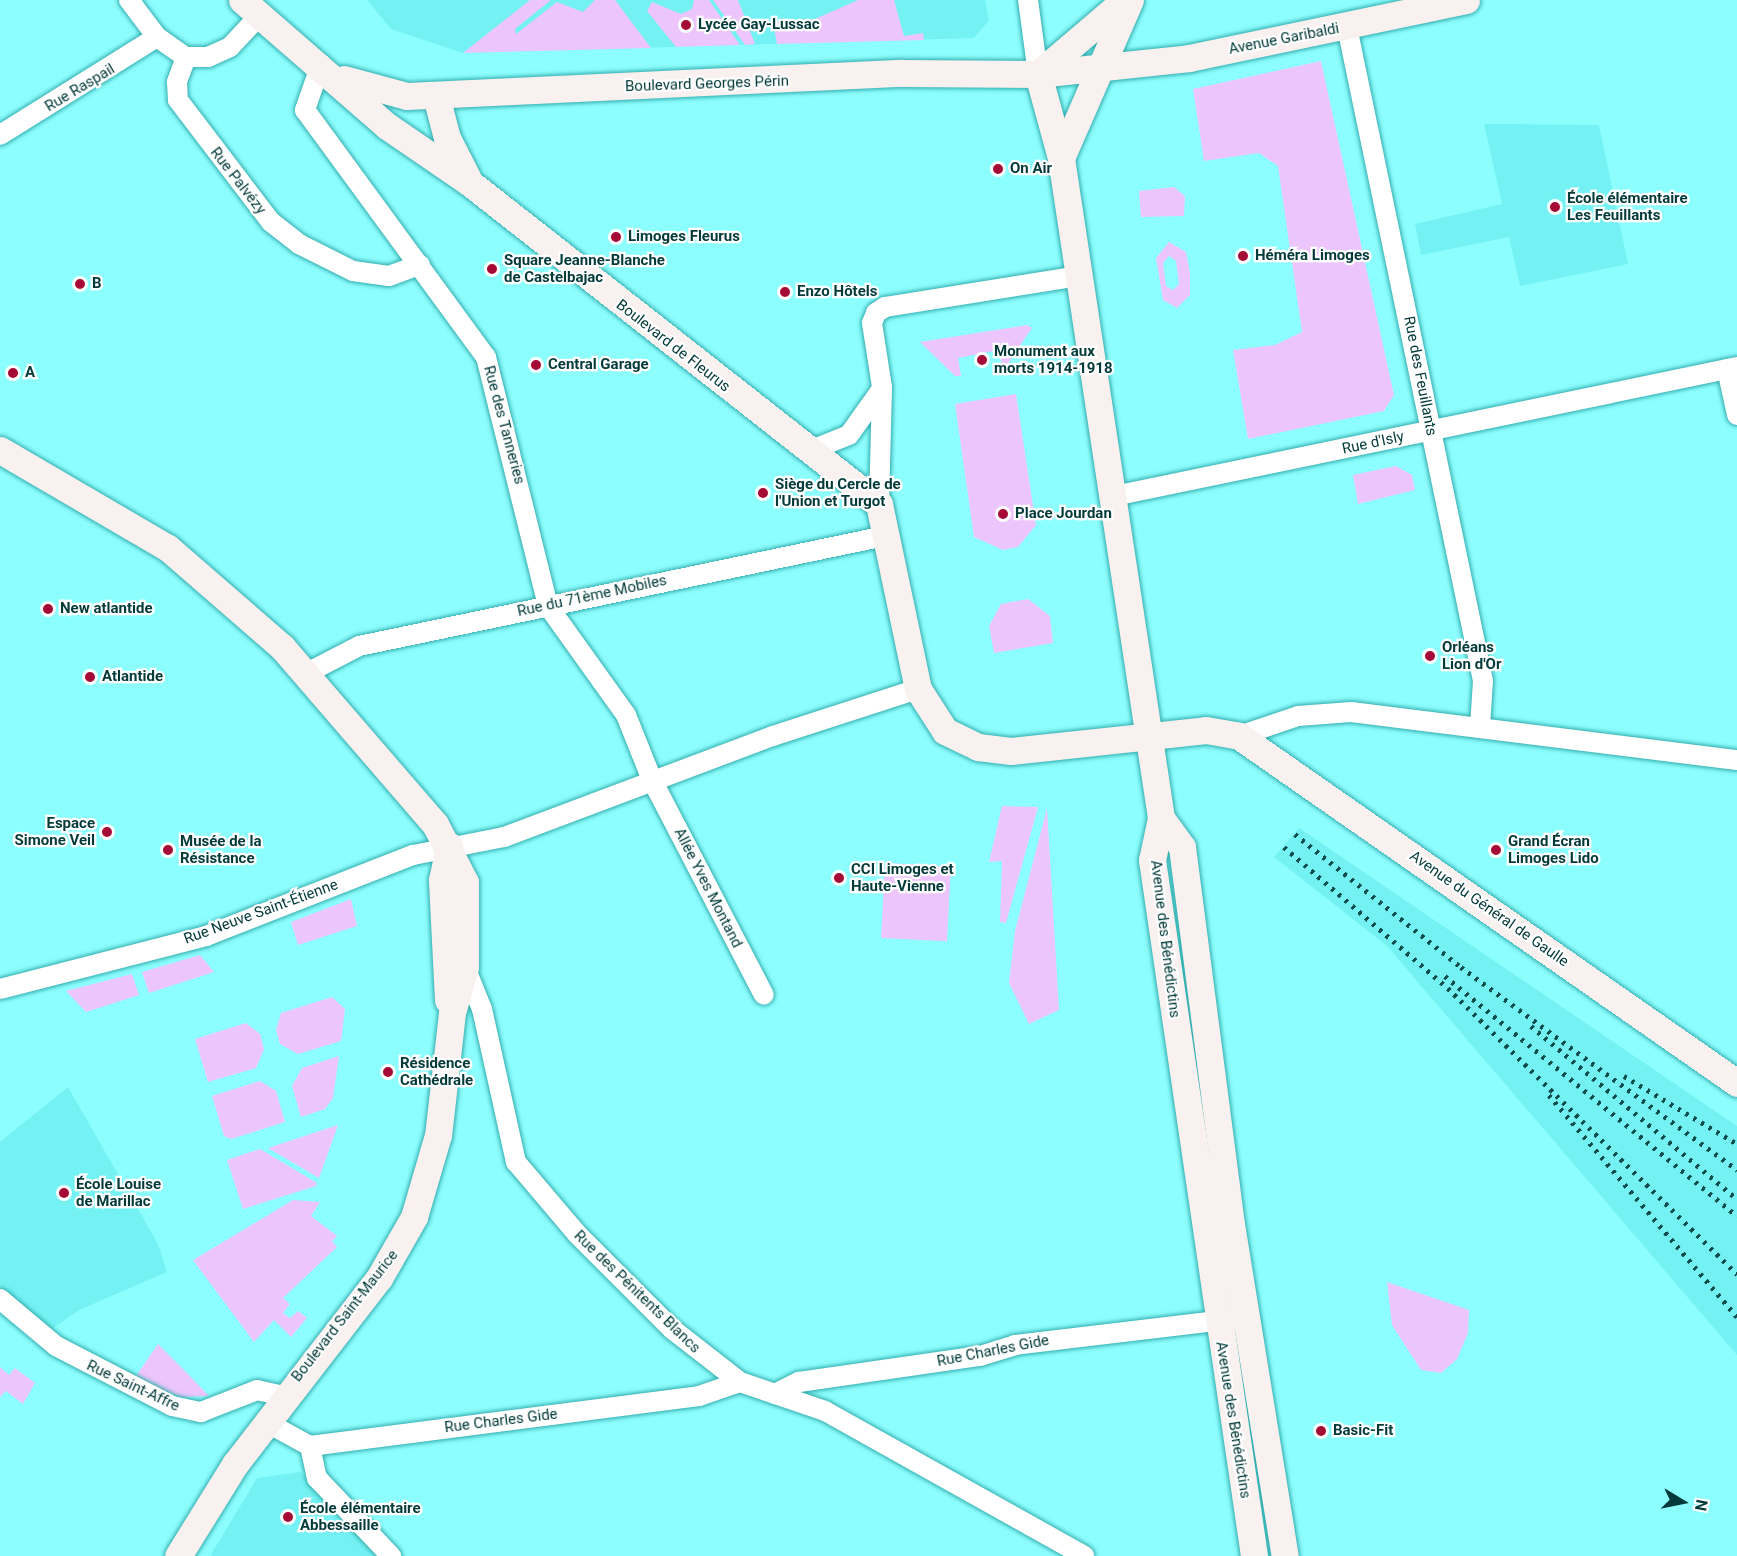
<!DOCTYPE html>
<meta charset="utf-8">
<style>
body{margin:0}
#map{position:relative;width:1737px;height:1556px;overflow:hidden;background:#8dfefe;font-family:Roboto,sans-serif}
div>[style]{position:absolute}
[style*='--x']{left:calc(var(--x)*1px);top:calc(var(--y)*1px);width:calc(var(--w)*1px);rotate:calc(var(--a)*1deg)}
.built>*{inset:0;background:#74f2f3}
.green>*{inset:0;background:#ecc5fc;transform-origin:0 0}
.roads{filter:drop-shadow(0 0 2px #33adae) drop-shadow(0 0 2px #33adae)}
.street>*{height:20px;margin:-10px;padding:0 10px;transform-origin:10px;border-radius:10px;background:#fff}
.secondary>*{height:27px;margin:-13.5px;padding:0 13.5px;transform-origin:13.5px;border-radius:13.5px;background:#f9f0f0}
.rail>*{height:4.5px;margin-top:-2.25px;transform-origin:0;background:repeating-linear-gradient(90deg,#104d4d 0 3px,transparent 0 9px)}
.dots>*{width:16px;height:16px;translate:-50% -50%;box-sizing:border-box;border:3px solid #fff;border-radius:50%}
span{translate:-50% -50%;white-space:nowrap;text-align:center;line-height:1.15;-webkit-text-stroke:4.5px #fff;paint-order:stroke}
.poi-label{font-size:15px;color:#023939;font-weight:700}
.left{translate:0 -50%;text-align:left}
.right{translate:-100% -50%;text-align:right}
.street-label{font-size:15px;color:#023939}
.north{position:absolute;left:1653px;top:1472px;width:60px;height:60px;-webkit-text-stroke:4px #fff;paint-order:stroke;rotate:100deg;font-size:16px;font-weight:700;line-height:24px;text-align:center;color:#023939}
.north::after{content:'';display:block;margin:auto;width:21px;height:27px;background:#023939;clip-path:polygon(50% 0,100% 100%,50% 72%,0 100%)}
</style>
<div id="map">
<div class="built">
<div style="clip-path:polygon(367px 0,985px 0,989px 20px,974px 38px,463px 53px,391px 29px)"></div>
<div style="clip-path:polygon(1484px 124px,1599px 125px,1628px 264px,1520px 286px,1509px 237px,1421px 255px,1415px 224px,1502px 204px)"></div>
<div style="clip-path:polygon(1299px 828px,1737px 1126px,1737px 1355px,1387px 946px,1274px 857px)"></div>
<div style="clip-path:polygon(68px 1087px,158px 1244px,167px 1272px,79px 1310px,52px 1329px,0 1286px,0 1142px)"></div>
<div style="clip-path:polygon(300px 1472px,379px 1556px,210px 1556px,257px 1478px)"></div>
</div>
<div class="green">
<div style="clip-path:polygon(530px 0,551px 0,515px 29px,516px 34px,557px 2px,583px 12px,595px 0,615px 0,651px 48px,463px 53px)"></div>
<div style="clip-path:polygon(694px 0,709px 0,740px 45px,676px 47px,647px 11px,652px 2px,681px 14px,692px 9px)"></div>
<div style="clip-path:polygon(713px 0,738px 0,755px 44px,745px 45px)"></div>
<div style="clip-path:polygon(858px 0,894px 0,904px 36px,923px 33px,924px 40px,777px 44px,773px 22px,815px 19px)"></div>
<div style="clip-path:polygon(1321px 61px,1394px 395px,1384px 411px,1248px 439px,1233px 350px,1275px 345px,1302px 332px,1278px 166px,1259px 153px,1204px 161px,1193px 89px)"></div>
<div style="clip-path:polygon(1174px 187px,1185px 196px,1184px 216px,1141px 217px,1139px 191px)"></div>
<div style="clip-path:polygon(evenodd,1169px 242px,1186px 252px,1190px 273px,1190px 295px,1177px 308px,1163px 300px,1156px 258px,1169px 242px,1169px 256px,1176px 261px,1179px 284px,1173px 290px,1166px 286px,1163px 263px,1169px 256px)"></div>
<div style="clip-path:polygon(1027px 325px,1032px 328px,1003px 371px,999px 350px,958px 358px,961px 376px,955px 376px,920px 342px)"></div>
<div style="clip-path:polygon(1016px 394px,1036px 525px,1018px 547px,1003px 550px,974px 537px,955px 404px)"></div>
<div style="clip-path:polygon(1396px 466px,1412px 475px,1415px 490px,1358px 504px,1353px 475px)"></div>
<div style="clip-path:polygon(1028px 599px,1050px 616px,1053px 643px,994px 653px,989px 626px,1001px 604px)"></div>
<div style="clip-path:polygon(1002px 806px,1038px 807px,1006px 923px,1000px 922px,1002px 861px,989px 862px)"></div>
<div style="clip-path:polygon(1047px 808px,1059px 1010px,1029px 1024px,1009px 983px,1015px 931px)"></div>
<div style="left:885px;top:863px;width:66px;height:75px;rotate:3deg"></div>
<div style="clip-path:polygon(351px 899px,357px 926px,298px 945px,291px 922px)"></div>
<div style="clip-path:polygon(200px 955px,214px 972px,149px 993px,142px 972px)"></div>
<div style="clip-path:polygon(132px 974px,139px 995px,86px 1012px,66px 991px)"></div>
<div style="clip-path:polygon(332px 997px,345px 1009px,341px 1041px,298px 1054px,280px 1044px,276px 1030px,281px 1013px)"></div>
<div style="clip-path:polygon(246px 1023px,260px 1034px,264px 1049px,256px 1068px,208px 1082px,195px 1039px)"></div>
<div style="clip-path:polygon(339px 1056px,333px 1098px,325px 1109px,301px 1117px,292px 1086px,302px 1068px)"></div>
<div style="clip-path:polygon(260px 1081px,276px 1091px,285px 1122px,231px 1139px,224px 1136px,212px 1096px)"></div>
<div style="clip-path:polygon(338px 1125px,319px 1178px,268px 1148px)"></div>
<div style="clip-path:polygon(260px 1149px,317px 1183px,316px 1186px,243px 1209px,227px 1160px)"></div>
<div style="clip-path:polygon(293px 1200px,320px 1202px,311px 1216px,337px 1236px,332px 1241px,337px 1247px,283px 1298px,290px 1304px,283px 1313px,290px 1318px,298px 1311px,307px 1318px,291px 1337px,274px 1320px,254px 1342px,193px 1260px)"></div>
<div style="clip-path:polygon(1387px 1282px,1469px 1310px,1468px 1333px,1457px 1359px,1441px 1373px,1421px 1370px,1392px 1325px)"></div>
<div style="clip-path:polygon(158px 1344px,183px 1369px,209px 1396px,181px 1397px,134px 1379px)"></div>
<div style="clip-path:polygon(0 1367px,9px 1375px,15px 1368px,35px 1383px,23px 1404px,6px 1391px,0 1397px)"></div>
</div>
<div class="roads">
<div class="street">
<div style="--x:129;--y:0;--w:46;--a:52.9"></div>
<div style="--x:157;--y:37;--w:35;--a:35"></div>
<div style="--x:186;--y:57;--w:22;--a:0"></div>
<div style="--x:208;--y:57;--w:24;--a:-24"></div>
<div style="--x:230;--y:47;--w:44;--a:-46.8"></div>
<div style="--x:1028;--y:0;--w:75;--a:82.3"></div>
<div style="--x:1347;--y:27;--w:668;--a:78.25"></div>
<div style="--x:1483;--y:681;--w:45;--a:93.8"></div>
<div style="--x:186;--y:57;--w:27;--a:110"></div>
<div style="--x:177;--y:82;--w:18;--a:87"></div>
<div style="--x:178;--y:100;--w:153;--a:52.7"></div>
<div style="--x:271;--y:222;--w:36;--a:38"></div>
<div style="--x:299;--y:244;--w:60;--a:26.6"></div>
<div style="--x:353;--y:271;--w:36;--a:8"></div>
<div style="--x:389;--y:276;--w:33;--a:-20"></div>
<div style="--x:321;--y:64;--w:49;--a:109.2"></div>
<div style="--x:305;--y:110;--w:306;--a:53.8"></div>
<div style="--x:486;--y:357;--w:257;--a:76"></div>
<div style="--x:548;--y:606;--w:134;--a:54.4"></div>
<div style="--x:626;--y:715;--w:70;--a:68.2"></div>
<div style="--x:652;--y:780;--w:242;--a:62.5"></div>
<div style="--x:0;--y:135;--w:185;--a:-32"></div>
<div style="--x:1727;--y:369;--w:47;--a:77.7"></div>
<div style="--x:809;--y:451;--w:43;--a:-21.8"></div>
<div style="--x:849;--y:435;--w:55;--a:-54.6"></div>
<div style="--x:1114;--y:496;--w:636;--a:-11.7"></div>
<div style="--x:879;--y:504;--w:117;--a:-88.5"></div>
<div style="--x:882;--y:387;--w:65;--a:-98.9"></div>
<div style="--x:872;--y:323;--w:11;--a:-68"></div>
<div style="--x:876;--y:313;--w:11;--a:-34"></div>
<div style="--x:885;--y:307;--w:195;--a:-9.1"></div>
<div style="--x:305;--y:674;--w:61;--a:-27.4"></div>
<div style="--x:359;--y:646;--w:537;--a:-11.81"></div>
<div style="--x:1239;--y:736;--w:62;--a:-18.7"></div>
<div style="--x:1298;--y:716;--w:53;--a:-4.3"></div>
<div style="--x:1351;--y:712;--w:389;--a:7.1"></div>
<div style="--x:465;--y:967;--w:45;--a:68"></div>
<div style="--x:482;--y:1009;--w:157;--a:77.5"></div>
<div style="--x:516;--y:1162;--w:94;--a:49.7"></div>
<div style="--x:577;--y:1234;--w:134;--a:45"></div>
<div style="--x:672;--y:1329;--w:86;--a:37.9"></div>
<div style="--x:740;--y:1382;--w:90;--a:18.8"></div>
<div style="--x:825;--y:1411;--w:297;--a:29.2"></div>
<div style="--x:0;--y:989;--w:213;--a:-14.4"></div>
<div style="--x:206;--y:936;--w:222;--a:-21.4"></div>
<div style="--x:413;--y:855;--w:93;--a:-11.2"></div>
<div style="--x:504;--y:837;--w:287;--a:-20.6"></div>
<div style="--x:773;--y:736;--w:152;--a:-18"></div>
<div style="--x:0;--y:1299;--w:73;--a:40"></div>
<div style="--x:56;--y:1346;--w:131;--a:27.3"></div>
<div style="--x:172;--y:1406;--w:30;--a:12"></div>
<div style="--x:201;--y:1412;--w:60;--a:-21.4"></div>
<div style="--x:257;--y:1390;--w:26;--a:13"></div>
<div style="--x:775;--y:1394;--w:27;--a:-27"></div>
<div style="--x:799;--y:1382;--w:183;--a:-8.2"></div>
<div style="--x:980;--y:1356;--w:37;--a:-17"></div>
<div style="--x:1015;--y:1345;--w:219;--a:-6.8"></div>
<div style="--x:266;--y:1422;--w:50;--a:28.6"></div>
<div style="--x:310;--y:1446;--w:392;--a:-7.3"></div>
<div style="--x:699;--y:1396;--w:43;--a:-18.9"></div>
<div style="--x:310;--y:1446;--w:33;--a:78"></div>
<div style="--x:317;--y:1478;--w:108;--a:46.5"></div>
</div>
<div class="secondary">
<div style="--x:242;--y:0;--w:192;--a:41"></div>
<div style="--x:387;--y:126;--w:101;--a:34.5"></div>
<div style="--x:470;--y:183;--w:520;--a:38.13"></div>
<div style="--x:879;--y:504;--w:189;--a:78.1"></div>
<div style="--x:918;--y:689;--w:50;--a:57.3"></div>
<div style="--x:945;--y:731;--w:37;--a:26"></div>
<div style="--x:978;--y:747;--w:33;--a:7"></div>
<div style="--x:1011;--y:751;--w:196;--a:-6.1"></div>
<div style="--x:1206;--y:730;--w:34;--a:10"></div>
<div style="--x:1239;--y:736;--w:607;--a:34.87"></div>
<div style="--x:1038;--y:74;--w:87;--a:74.7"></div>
<div style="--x:1061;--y:158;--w:668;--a:81.38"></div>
<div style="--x:1161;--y:818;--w:43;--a:102.1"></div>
<div style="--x:1152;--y:860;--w:703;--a:81.66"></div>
<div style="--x:1038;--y:74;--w:114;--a:-40.4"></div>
<div style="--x:344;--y:79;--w:65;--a:15.1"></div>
<div style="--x:407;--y:96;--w:495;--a:-2.7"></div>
<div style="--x:901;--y:73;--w:137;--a:0.4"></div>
<div style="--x:1038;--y:74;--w:152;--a:-6"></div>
<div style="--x:1189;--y:58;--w:283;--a:-11.8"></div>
<div style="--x:436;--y:96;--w:43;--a:75.3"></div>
<div style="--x:447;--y:138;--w:46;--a:62.9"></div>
<div style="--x:1061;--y:158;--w:172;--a:-66.4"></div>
<div style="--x:0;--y:450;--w:194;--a:30.3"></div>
<div style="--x:168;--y:548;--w:151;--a:41"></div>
<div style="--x:282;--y:647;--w:234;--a:49.2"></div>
<div style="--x:435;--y:824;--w:65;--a:62.7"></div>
<div style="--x:465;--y:882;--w:85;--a:90"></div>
<div style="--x:465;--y:967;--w:48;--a:105.8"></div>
<div style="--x:452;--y:1013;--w:123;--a:96.5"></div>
<div style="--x:438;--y:1135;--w:85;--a:106.3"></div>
<div style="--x:414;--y:1217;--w:70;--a:119.8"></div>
<div style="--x:379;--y:1278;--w:235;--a:127.7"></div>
<div style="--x:235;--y:1464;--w:108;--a:121.8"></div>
<div style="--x:1161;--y:818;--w:36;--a:54"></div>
<div style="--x:1182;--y:847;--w:380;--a:82.6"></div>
<div style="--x:1231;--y:1224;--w:336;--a:80.8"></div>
<div style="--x:448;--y:1000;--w:120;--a:-92.9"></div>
<div style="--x:442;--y:880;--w:35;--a:-78"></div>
</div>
</div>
<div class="rail">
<div style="--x:1295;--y:834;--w:213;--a:38.7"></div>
<div style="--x:1461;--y:967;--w:343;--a:36.3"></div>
<div style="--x:1284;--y:847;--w:216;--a:40.7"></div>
<div style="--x:1448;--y:988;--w:407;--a:44.7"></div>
<div style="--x:1445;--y:976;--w:378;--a:39.4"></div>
<div style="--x:1531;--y:1026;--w:269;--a:40"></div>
<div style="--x:1624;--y:1076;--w:132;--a:31"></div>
<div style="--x:1549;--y:1095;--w:291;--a:49.7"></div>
</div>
<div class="dots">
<div style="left:686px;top:25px;background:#a60b35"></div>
<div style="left:998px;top:169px;background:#a60b35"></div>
<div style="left:1555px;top:207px;background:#a60b35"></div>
<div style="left:616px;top:237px;background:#a60b35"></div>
<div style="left:1243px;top:256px;background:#a60b35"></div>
<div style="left:492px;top:269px;background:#a60b35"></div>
<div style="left:80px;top:284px;background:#a60b35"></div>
<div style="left:785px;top:292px;background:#a60b35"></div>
<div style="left:982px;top:360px;background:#a60b35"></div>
<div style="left:536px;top:365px;background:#a60b35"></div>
<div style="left:13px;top:373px;background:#a60b35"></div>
<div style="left:763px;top:493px;background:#a60b35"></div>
<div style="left:1003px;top:514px;background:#a60b35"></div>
<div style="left:48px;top:609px;background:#a60b35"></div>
<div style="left:1430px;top:656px;background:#a60b35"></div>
<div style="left:90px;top:677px;background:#a60b35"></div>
<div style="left:107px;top:832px;background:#a60b35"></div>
<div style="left:168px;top:850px;background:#a60b35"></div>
<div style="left:1496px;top:850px;background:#a60b35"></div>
<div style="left:839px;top:878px;background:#a60b35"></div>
<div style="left:388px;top:1072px;background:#a60b35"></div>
<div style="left:64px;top:1193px;background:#a60b35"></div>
<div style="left:1321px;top:1431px;background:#a60b35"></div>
<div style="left:288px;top:1517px;background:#a60b35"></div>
</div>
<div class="poi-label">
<span class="left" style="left:698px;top:25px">Lycée Gay-Lussac</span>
<span class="left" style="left:1010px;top:169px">On Air</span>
<span class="left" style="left:1567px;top:207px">École élémentaire<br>Les Feuillants</span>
<span class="left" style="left:628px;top:237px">Limoges Fleurus</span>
<span class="left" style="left:1255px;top:256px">Héméra Limoges</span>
<span class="left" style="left:504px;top:269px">Square Jeanne-Blanche<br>de Castelbajac</span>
<span class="left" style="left:92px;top:284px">B</span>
<span class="left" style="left:797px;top:292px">Enzo Hôtels</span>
<span class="left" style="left:994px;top:360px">Monument aux<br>morts 1914-1918</span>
<span class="left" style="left:548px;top:365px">Central Garage</span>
<span class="left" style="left:25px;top:373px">A</span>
<span class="left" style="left:775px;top:493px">Siège du Cercle de<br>l'Union et Turgot</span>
<span class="left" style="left:1015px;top:514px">Place Jourdan</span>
<span class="left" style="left:60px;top:609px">New atlantide</span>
<span class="left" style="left:1442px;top:656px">Orléans<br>Lion d'Or</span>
<span class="left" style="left:102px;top:677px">Atlantide</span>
<span class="right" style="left:95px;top:832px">Espace<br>Simone Veil</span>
<span class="left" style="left:180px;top:850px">Musée de la<br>Résistance</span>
<span class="left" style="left:1508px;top:850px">Grand Écran<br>Limoges Lido</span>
<span class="left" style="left:851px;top:878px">CCI Limoges et<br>Haute-Vienne</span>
<span class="left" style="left:400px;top:1072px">Résidence<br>Cathédrale</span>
<span class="left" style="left:76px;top:1193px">École Louise<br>de Marillac</span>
<span class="left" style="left:1333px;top:1431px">Basic-Fit</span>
<span class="left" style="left:300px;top:1517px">École élémentaire<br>Abbessaille</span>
</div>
<div class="street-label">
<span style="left:1284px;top:39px;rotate:-11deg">Avenue Garibaldi</span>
<span style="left:707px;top:84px;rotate:-2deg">Boulevard Georges Périn</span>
<span style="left:80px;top:88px;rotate:-31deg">Rue Raspail</span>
<span style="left:238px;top:181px;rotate:52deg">Rue Palvézy</span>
<span style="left:673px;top:346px;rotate:38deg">Boulevard de Fleurus</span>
<span style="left:1420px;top:376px;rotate:79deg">Rue des Feuillants</span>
<span style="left:504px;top:425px;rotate:75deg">Rue des Tanneries</span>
<span style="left:1373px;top:443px;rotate:-12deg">Rue d'Isly</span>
<span style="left:592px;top:596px;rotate:-12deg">Rue du 71ème Mobiles</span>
<span style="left:708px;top:888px;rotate:63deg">Allée Yves Montand</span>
<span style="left:1489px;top:909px;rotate:35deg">Avenue du Général de Gaulle</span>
<span style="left:261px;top:912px;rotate:-20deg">Rue Neuve Saint-Étienne</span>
<span style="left:1165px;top:939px;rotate:83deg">Avenue des Bénédictins</span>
<span style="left:637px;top:1292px;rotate:44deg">Rue des Pénitents Blancs</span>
<span style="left:345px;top:1316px;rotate:-52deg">Boulevard Saint-Maurice</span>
<span style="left:993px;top:1351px;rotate:-11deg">Rue Charles Gide</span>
<span style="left:133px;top:1386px;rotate:25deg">Rue Saint-Affre</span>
<span style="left:1233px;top:1420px;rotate:81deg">Avenue des Bénédictins</span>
<span style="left:501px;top:1421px;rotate:-7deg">Rue Charles Gide</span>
</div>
<div class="north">N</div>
</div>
